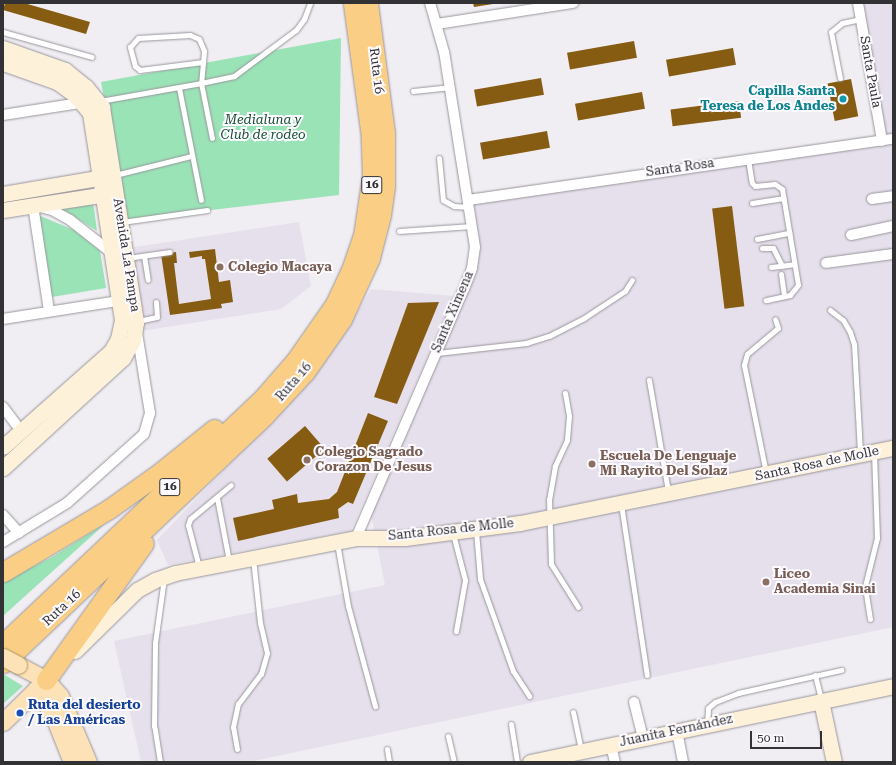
<!DOCTYPE html>
<meta charset="utf-8">
<style>
body{margin:0}
#map{position:relative;width:896px;height:765px;overflow:hidden;background:#f0edf3;font-family:"Roboto Serif",serif}
div>[style]{position:absolute}
[style*='--x']{left:calc(var(--x)*1px);top:calc(var(--y)*1px);width:calc(var(--w)*1px);rotate:calc(var(--a)*1deg)}
.built>*{inset:0;background:#e6dfec}
.green>*{inset:0;background:#9ae3b7}
.building>*{inset:0;background:#855c12;transform-origin:0 0}
.roads{filter:drop-shadow(0 0 1px #99969b) drop-shadow(0 0 1px #99969b)}
.lane>*{height:5px;margin:-2.5px;padding:0 2.5px;transform-origin:2.5px;border-radius:2.5px;background:#fff}
.street>*{height:10px;margin:-5px;padding:0 5px;transform-origin:5px;border-radius:5px;background:#fff}
.secondary>*{height:15px;margin:-7.5px;padding:0 7.5px;transform-origin:7.5px;border-radius:7.5px;background:#fef1da}
.primary>*{height:17px;margin:-8.5px;padding:0 8.5px;transform-origin:8.5px;border-radius:8.5px;background:#fce2b6}
.highway>*{height:19px;margin:-9.5px;padding:0 9.5px;transform-origin:9.5px;border-radius:9.5px;background:#facf85}
.bridges{filter:drop-shadow(0 0 1px #b49868) drop-shadow(0 0 1px #b49868)}
.primary-bridge>*{height:17px;margin:-8.5px;padding:0 8.5px;transform-origin:8.5px;border-radius:8.5px;background:#fce2b6}
.dots>*{width:11px;height:11px;translate:-50% -50%;box-sizing:border-box;border:2px solid #fdfbff;border-radius:50%}
span{translate:-50% -50%;white-space:nowrap;text-align:center;line-height:1.15;-webkit-text-stroke:4px #fdfbff;paint-order:stroke}
.shield-label span{padding:1px 3px;background:#fdfbff;border:1px solid;border-radius:3px;-webkit-text-stroke-width:0}
.shield-label{font-size:12px;color:#323133;font-weight:700}
.street-label{font-size:13px;color:#323133}
.culture-label{font-size:13px;color:#0d838f;font-weight:700}
.right{translate:-100% -50%;text-align:right}
.park-label{font-size:13px;color:#154e31;font-style:italic}
.education-label{font-size:13px;color:#785e54;font-weight:700}
.left{translate:0 -50%;text-align:left}
.transit-label{font-size:13px;color:#164399;font-weight:700}
.frame{position:absolute;inset:0;border:4px solid #323133;pointer-events:none}
.scale{position:absolute;left:750px;top:731px;width:72px;height:18px;box-sizing:border-box;border:2px solid #323133;border-top:0;padding-left:5px;font-size:12px;line-height:14px;white-space:nowrap;color:#323133;-webkit-text-stroke:3px #fdfbff;paint-order:stroke}
</style>
<div id="map">
<div class="built">
<div style="clip-path:polygon(860px 3px,893px 3px,893px 627px,248px 762px,141px 762px,114px 641px,385px 585px,371px 515px,476px 257px,478px 235px,474px 201px,883px 139px)"></div>
<div style="clip-path:polygon(299px 222px,311px 286px,281px 309px,141px 331px,129px 248px)"></div>
<div style="clip-path:polygon(371px 289px,454px 296px,351px 531px,168px 565px,157px 540px,300px 390px,349px 326px)"></div>
</div>
<div class="green">
<div style="clip-path:polygon(341px 38px,339px 195px,127px 220px,101px 82px)"></div>
<div style="clip-path:polygon(93px 201px,97px 231px,58px 206px)"></div>
<div style="clip-path:polygon(38px 215px,74px 230px,100px 251px,106px 288px,52px 297px)"></div>
<div style="clip-path:polygon(105px 524px,3px 616px,3px 582px,52px 557px)"></div>
<div style="clip-path:polygon(3px 674px,23px 686px,3px 704px)"></div>
</div>
<div class="building">
<div style="clip-path:polygon(5px 3px,24px 3px,90px 22px,86px 34px,3px 10px)"></div>
<div style="clip-path:polygon(473px 3px,493px 3px,493px 4px,474px 7px)"></div>
<div style="left:634px;top:41px;width:17px;height:68px;rotate:80deg"></div>
<div style="left:733px;top:48px;width:17px;height:68px;rotate:80deg"></div>
<div style="left:541px;top:78px;width:17px;height:68px;rotate:80deg"></div>
<div style="left:851px;top:79px;width:38px;height:24px;rotate:79deg"></div>
<div style="left:642px;top:92px;width:17px;height:68px;rotate:80deg"></div>
<div style="left:739px;top:101px;width:17px;height:69px;rotate:83deg"></div>
<div style="left:547px;top:131px;width:17px;height:68px;rotate:80deg"></div>
<div style="left:732px;top:206px;width:101px;height:20px;rotate:83deg"></div>
<div style="clip-path:polygon(215px 249px,219px 282px,230px 280px,233px 302px,221px 304px,222px 308px,170px 315px,161px 254px,176px 252px,177px 263px,174px 263px,179px 304px,211px 299px,205px 259px,202px 259px,202px 256px,190px 258px,189px 252px)"></div>
<div style="clip-path:polygon(439px 302px,397px 404px,374px 397px,408px 303px)"></div>
<div style="clip-path:polygon(368px 413px,388px 421px,353px 504px,348px 502px,338px 509px,339px 518px,238px 541px,233px 518px,274px 509px,272px 500px,297px 494px,298px 503px,329px 499px,337px 492px)"></div>
<div style="left:305px;top:426px;width:30px;height:50px;rotate:49deg"></div>
</div>
<div class="roads">
<div class="lane">
<div style="--x:3;--y:32;--w:92;--a:15.7"></div>
<div style="--x:203;--y:62;--w:64;--a:172.8"></div>
<div style="--x:140;--y:70;--w:6;--a:-141"></div>
<div style="--x:135;--y:66;--w:20;--a:-105"></div>
<div style="--x:130;--y:47;--w:12;--a:-48"></div>
<div style="--x:138;--y:38;--w:52;--a:-3.3"></div>
<div style="--x:190;--y:35;--w:10;--a:24"></div>
<div style="--x:199;--y:39;--w:13;--a:67"></div>
<div style="--x:204;--y:51;--w:11;--a:95"></div>
<div style="--x:203;--y:62;--w:21;--a:95"></div>
<div style="--x:201;--y:83;--w:34;--a:-12"></div>
<div style="--x:234;--y:76;--w:77;--a:-36.6"></div>
<div style="--x:296;--y:30;--w:14;--a:-54"></div>
<div style="--x:304;--y:19;--w:17;--a:-69"></div>
<div style="--x:840;--y:78;--w:47;--a:-101.1"></div>
<div style="--x:831;--y:32;--w:14;--a:-39"></div>
<div style="--x:842;--y:23;--w:19;--a:-12"></div>
<div style="--x:179;--y:88;--w:114;--a:78.9"></div>
<div style="--x:413;--y:91;--w:36;--a:-6"></div>
<div style="--x:100;--y:101;--w:103;--a:-10.1"></div>
<div style="--x:201;--y:83;--w:56;--a:78.7"></div>
<div style="--x:439;--y:158;--w:42;--a:84.6"></div>
<div style="--x:443;--y:200;--w:13;--a:29"></div>
<div style="--x:454;--y:206;--w:15;--a:4"></div>
<div style="--x:748;--y:159;--w:24;--a:81"></div>
<div style="--x:752;--y:183;--w:4;--a:45"></div>
<div style="--x:755;--y:186;--w:20;--a:-6"></div>
<div style="--x:775;--y:184;--w:9;--a:36"></div>
<div style="--x:782;--y:189;--w:97;--a:80.5"></div>
<div style="--x:798;--y:285;--w:13;--a:129"></div>
<div style="--x:790;--y:295;--w:25;--a:168"></div>
<div style="--x:115;--y:175;--w:78;--a:-14"></div>
<div style="--x:752;--y:203;--w:32;--a:-9"></div>
<div style="--x:122;--y:222;--w:86;--a:-8"></div>
<div style="--x:399;--y:231;--w:73;--a:-3.9"></div>
<div style="--x:757;--y:239;--w:33;--a:-11"></div>
<div style="--x:762;--y:248;--w:11;--a:0"></div>
<div style="--x:773;--y:248;--w:20;--a:63"></div>
<div style="--x:144;--y:256;--w:24;--a:81"></div>
<div style="--x:127;--y:258;--w:43;--a:-7.9"></div>
<div style="--x:771;--y:267;--w:23;--a:-7"></div>
<div style="--x:781;--y:274;--w:22;--a:82"></div>
<div style="--x:830;--y:310;--w:16;--a:38"></div>
<div style="--x:843;--y:320;--w:14;--a:60"></div>
<div style="--x:850;--y:332;--w:13;--a:72"></div>
<div style="--x:854;--y:344;--w:108;--a:86.8"></div>
<div style="--x:138;--y:321;--w:19;--a:-12"></div>
<div style="--x:157;--y:317;--w:15;--a:-94"></div>
<div style="--x:437;--y:353;--w:90;--a:-6.4"></div>
<div style="--x:526;--y:343;--w:24;--a:-17"></div>
<div style="--x:549;--y:336;--w:39;--a:-27"></div>
<div style="--x:584;--y:318;--w:49;--a:-33.4"></div>
<div style="--x:625;--y:291;--w:13;--a:-58"></div>
<div style="--x:649;--y:380;--w:113;--a:80.3"></div>
<div style="--x:565;--y:393;--w:23;--a:80"></div>
<div style="--x:569;--y:416;--w:24;--a:95"></div>
<div style="--x:567;--y:440;--w:29;--a:115"></div>
<div style="--x:555;--y:466;--w:34;--a:100"></div>
<div style="--x:549;--y:499;--w:65;--a:88.2"></div>
<div style="--x:551;--y:564;--w:51;--a:57.9"></div>
<div style="--x:766;--y:473;--w:110;--a:-101.5"></div>
<div style="--x:744;--y:365;--w:11;--a:-75"></div>
<div style="--x:747;--y:354;--w:40;--a:-40"></div>
<div style="--x:778;--y:328;--w:9;--a:-108"></div>
<div style="--x:217;--y:498;--w:64;--a:79.2"></div>
<div style="--x:621;--y:504;--w:173;--a:81.4"></div>
<div style="--x:476;--y:531;--w:48;--a:85.2"></div>
<div style="--x:480;--y:579;--w:98;--a:70.3"></div>
<div style="--x:513;--y:671;--w:30;--a:57"></div>
<div style="--x:453;--y:534;--w:48;--a:75.4"></div>
<div style="--x:465;--y:580;--w:52;--a:100"></div>
<div style="--x:337;--y:543;--w:64;--a:80.1"></div>
<div style="--x:348;--y:606;--w:104;--a:74.9"></div>
<div style="--x:199;--y:567;--w:43;--a:-104.7"></div>
<div style="--x:188;--y:525;--w:6;--a:-72"></div>
<div style="--x:190;--y:519;--w:53;--a:-39.7"></div>
<div style="--x:870;--y:619;--w:33;--a:-99"></div>
<div style="--x:865;--y:586;--w:49;--a:-76"></div>
<div style="--x:877;--y:538;--w:84;--a:-92"></div>
<div style="--x:815;--y:675;--w:25;--a:76"></div>
<div style="--x:573;--y:712;--w:39;--a:78"></div>
<div style="--x:511;--y:724;--w:38;--a:81"></div>
<div style="--x:707;--y:724;--w:16;--a:-86"></div>
<div style="--x:708;--y:708;--w:9;--a:-41"></div>
<div style="--x:715;--y:702;--w:25;--a:-21"></div>
<div style="--x:738;--y:693;--w:106;--a:-12.6"></div>
<div style="--x:448;--y:736;--w:27;--a:77"></div>
<div style="--x:237;--y:749;--w:22;--a:-100"></div>
<div style="--x:233;--y:727;--w:24;--a:-78"></div>
<div style="--x:238;--y:704;--w:38;--a:-53"></div>
<div style="--x:261;--y:674;--w:22;--a:-74"></div>
<div style="--x:267;--y:653;--w:31;--a:-103"></div>
<div style="--x:260;--y:623;--w:64;--a:-96.2"></div>
<div style="--x:387;--y:749;--w:13;--a:81"></div>
<div style="--x:160;--y:762;--w:36;--a:-99"></div>
<div style="--x:154;--y:726;--w:83;--a:-89.3"></div>
<div style="--x:155;--y:643;--w:66;--a:-82.1"></div>
</div>
<div class="street">
<div style="--x:858;--y:3;--w:140;--a:80.1"></div>
<div style="--x:437;--y:24;--w:138;--a:-8.8"></div>
<div style="--x:3;--y:115;--w:84;--a:-8.9"></div>
<div style="--x:872;--y:199;--w:21;--a:-8"></div>
<div style="--x:468;--y:200;--w:429;--a:-8.2"></div>
<div style="--x:851;--y:235;--w:43;--a:-12.1"></div>
<div style="--x:826;--y:263;--w:68;--a:-7.7"></div>
<div style="--x:49;--y:311;--w:107;--a:-98.6"></div>
<div style="--x:33;--y:205;--w:20;--a:15"></div>
<div style="--x:52;--y:210;--w:21;--a:29"></div>
<div style="--x:70;--y:220;--w:53;--a:38.2"></div>
<div style="--x:3;--y:319;--w:122;--a:-8.9"></div>
<div style="--x:3;--y:407;--w:30;--a:53"></div>
<div style="--x:3;--y:515;--w:24;--a:48"></div>
<div style="--x:356;--y:538;--w:271;--a:-66.6"></div>
<div style="--x:464;--y:289;--w:22;--a:-69"></div>
<div style="--x:472;--y:268;--w:21;--a:-82"></div>
<div style="--x:475;--y:247;--w:197;--a:-99"></div>
<div style="--x:444;--y:52;--w:51;--a:-105.9"></div>
<div style="--x:3;--y:542;--w:75;--a:-31.4"></div>
<div style="--x:67;--y:503;--w:103;--a:-41.9"></div>
<div style="--x:144;--y:434;--w:22;--a:-74"></div>
<div style="--x:150;--y:413;--w:81;--a:-99.2"></div>
<div style="--x:634;--y:702;--w:37;--a:76"></div>
<div style="--x:677;--y:731;--w:32;--a:79"></div>
<div style="--x:611;--y:745;--w:17;--a:77"></div>
</div>
<div class="secondary">
<div style="--x:3;--y:48;--w:66;--a:19.5"></div>
<div style="--x:65;--y:70;--w:27;--a:39"></div>
<div style="--x:86;--y:87;--w:26;--a:51"></div>
<div style="--x:102;--y:107;--w:218;--a:81"></div>
<div style="--x:136;--y:322;--w:18;--a:99"></div>
<div style="--x:133;--y:340;--w:21;--a:119"></div>
<div style="--x:123;--y:358;--w:163;--a:137.5"></div>
<div style="--x:3;--y:63;--w:57;--a:19.4"></div>
<div style="--x:57;--y:82;--w:22;--a:36"></div>
<div style="--x:75;--y:95;--w:23;--a:50"></div>
<div style="--x:90;--y:113;--w:209;--a:81.2"></div>
<div style="--x:122;--y:320;--w:19;--a:102"></div>
<div style="--x:118;--y:339;--w:14;--a:120"></div>
<div style="--x:111;--y:351;--w:144;--a:138.4"></div>
<div style="--x:3;--y:194;--w:108;--a:-9.6"></div>
<div style="--x:3;--y:210;--w:111;--a:-8.8"></div>
<div style="--x:75;--y:651;--w:87;--a:-44.5"></div>
<div style="--x:137;--y:590;--w:21;--a:-29"></div>
<div style="--x:155;--y:580;--w:21;--a:-19"></div>
<div style="--x:175;--y:573;--w:184;--a:-10.9"></div>
<div style="--x:356;--y:538;--w:49;--a:0"></div>
<div style="--x:405;--y:538;--w:116;--a:-7.4"></div>
<div style="--x:520;--y:523;--w:380;--a:-11.4"></div>
<div style="--x:821;--y:701;--w:62;--a:78"></div>
<div style="--x:530;--y:762;--w:371;--a:-11.8"></div>
</div>
<div class="primary">
<div style="--x:18;--y:665;--w:32;--a:28"></div>
<div style="--x:46;--y:680;--w:21;--a:49"></div>
<div style="--x:60;--y:696;--w:72;--a:67"></div>
<div style="--x:36;--y:689;--w:30;--a:56"></div>
<div style="--x:53;--y:714;--w:52;--a:68.4"></div>
<div style="--x:3;--y:722;--w:57;--a:-44.3"></div>
</div>
<div class="highway">
<div style="--x:3;--y:572;--w:123;--a:-30.7"></div>
<div style="--x:109;--y:509;--w:65;--a:-35.6"></div>
<div style="--x:162;--y:471;--w:67;--a:-38.9"></div>
<div style="--x:3;--y:644;--w:358;--a:-43.4"></div>
<div style="--x:263;--y:398;--w:50;--a:-49"></div>
<div style="--x:296;--y:360;--w:68;--a:-55.1"></div>
<div style="--x:335;--y:304;--w:38;--a:-65"></div>
<div style="--x:351;--y:270;--w:36;--a:-71"></div>
<div style="--x:363;--y:236;--w:62;--a:-81.6"></div>
<div style="--x:372;--y:175;--w:38;--a:-92"></div>
<div style="--x:371;--y:137;--w:135;--a:-97.7"></div>
<div style="--x:3;--y:663;--w:359;--a:-43.4"></div>
<div style="--x:264;--y:416;--w:60;--a:-47"></div>
<div style="--x:305;--y:372;--w:65;--a:-55.1"></div>
<div style="--x:342;--y:319;--w:67;--a:-65.3"></div>
<div style="--x:370;--y:258;--w:44;--a:-75.7"></div>
<div style="--x:381;--y:215;--w:30;--a:-82"></div>
<div style="--x:385;--y:185;--w:52;--a:-90"></div>
<div style="--x:385;--y:133;--w:131;--a:-97.5"></div>
<div style="--x:46;--y:680;--w:168;--a:-54.4"></div>
</div>
</div>
<div class="bridges">
<div class="primary-bridge">
<div style="--x:3;--y:657;--w:17;--a:28"></div>
</div>
</div>
<div class="dots">
<div style="left:843px;top:99px;background:#0f9aa8"></div>
<div style="left:220px;top:267px;background:#8d6e63"></div>
<div style="left:307px;top:460px;background:#8d6e63"></div>
<div style="left:592px;top:464px;background:#8d6e63"></div>
<div style="left:766px;top:582px;background:#8d6e63"></div>
<div style="left:20px;top:713px;background:#1a4fb4"></div>
</div>
<div class="shield-label">
<span style="left:372px;top:185px">16</span>
<span style="left:170px;top:487px">16</span>
</div>
<div class="street-label">
<span style="left:376px;top:71px;rotate:83deg">Ruta 16</span>
<span style="left:870px;top:72px;rotate:80deg">Santa Paula</span>
<span style="left:680px;top:168px;rotate:-8deg">Santa Rosa</span>
<span style="left:126px;top:255px;rotate:81deg">Avenida La Pampa</span>
<span style="left:453px;top:312px;rotate:-67deg">Santa Ximena</span>
<span style="left:294px;top:382px;rotate:-49deg">Ruta 16</span>
<span style="left:817px;top:464px;rotate:-12deg">Santa Rosa de Molle</span>
<span style="left:451px;top:530px;rotate:-6deg">Santa Rosa de Molle</span>
<span style="left:62px;top:608px;rotate:-43deg">Ruta 16</span>
<span style="left:676px;top:731px;rotate:-12deg">Juanita Fernández</span>
</div>
<div class="culture-label">
<span class="right" style="left:835px;top:99px">Capilla Santa<br>Teresa de Los Andes</span>
</div>
<div class="park-label">
<span style="left:263px;top:128px">Medialuna y<br>Club de rodeo</span>
</div>
<div class="education-label">
<span class="left" style="left:228px;top:267px">Colegio Macaya</span>
<span class="left" style="left:315px;top:460px">Colegio Sagrado<br>Corazon De Jesus</span>
<span class="left" style="left:600px;top:464px">Escuela De Lenguaje<br>Mi Rayito Del Solaz</span>
<span class="left" style="left:774px;top:582px">Liceo<br>Academia Sinai</span>
</div>
<div class="transit-label">
<span class="left" style="left:28px;top:713px">Ruta del desierto<br>/ Las Américas</span>
</div>
<div class="frame"></div>
<div class="scale">50 m</div>
</div>
